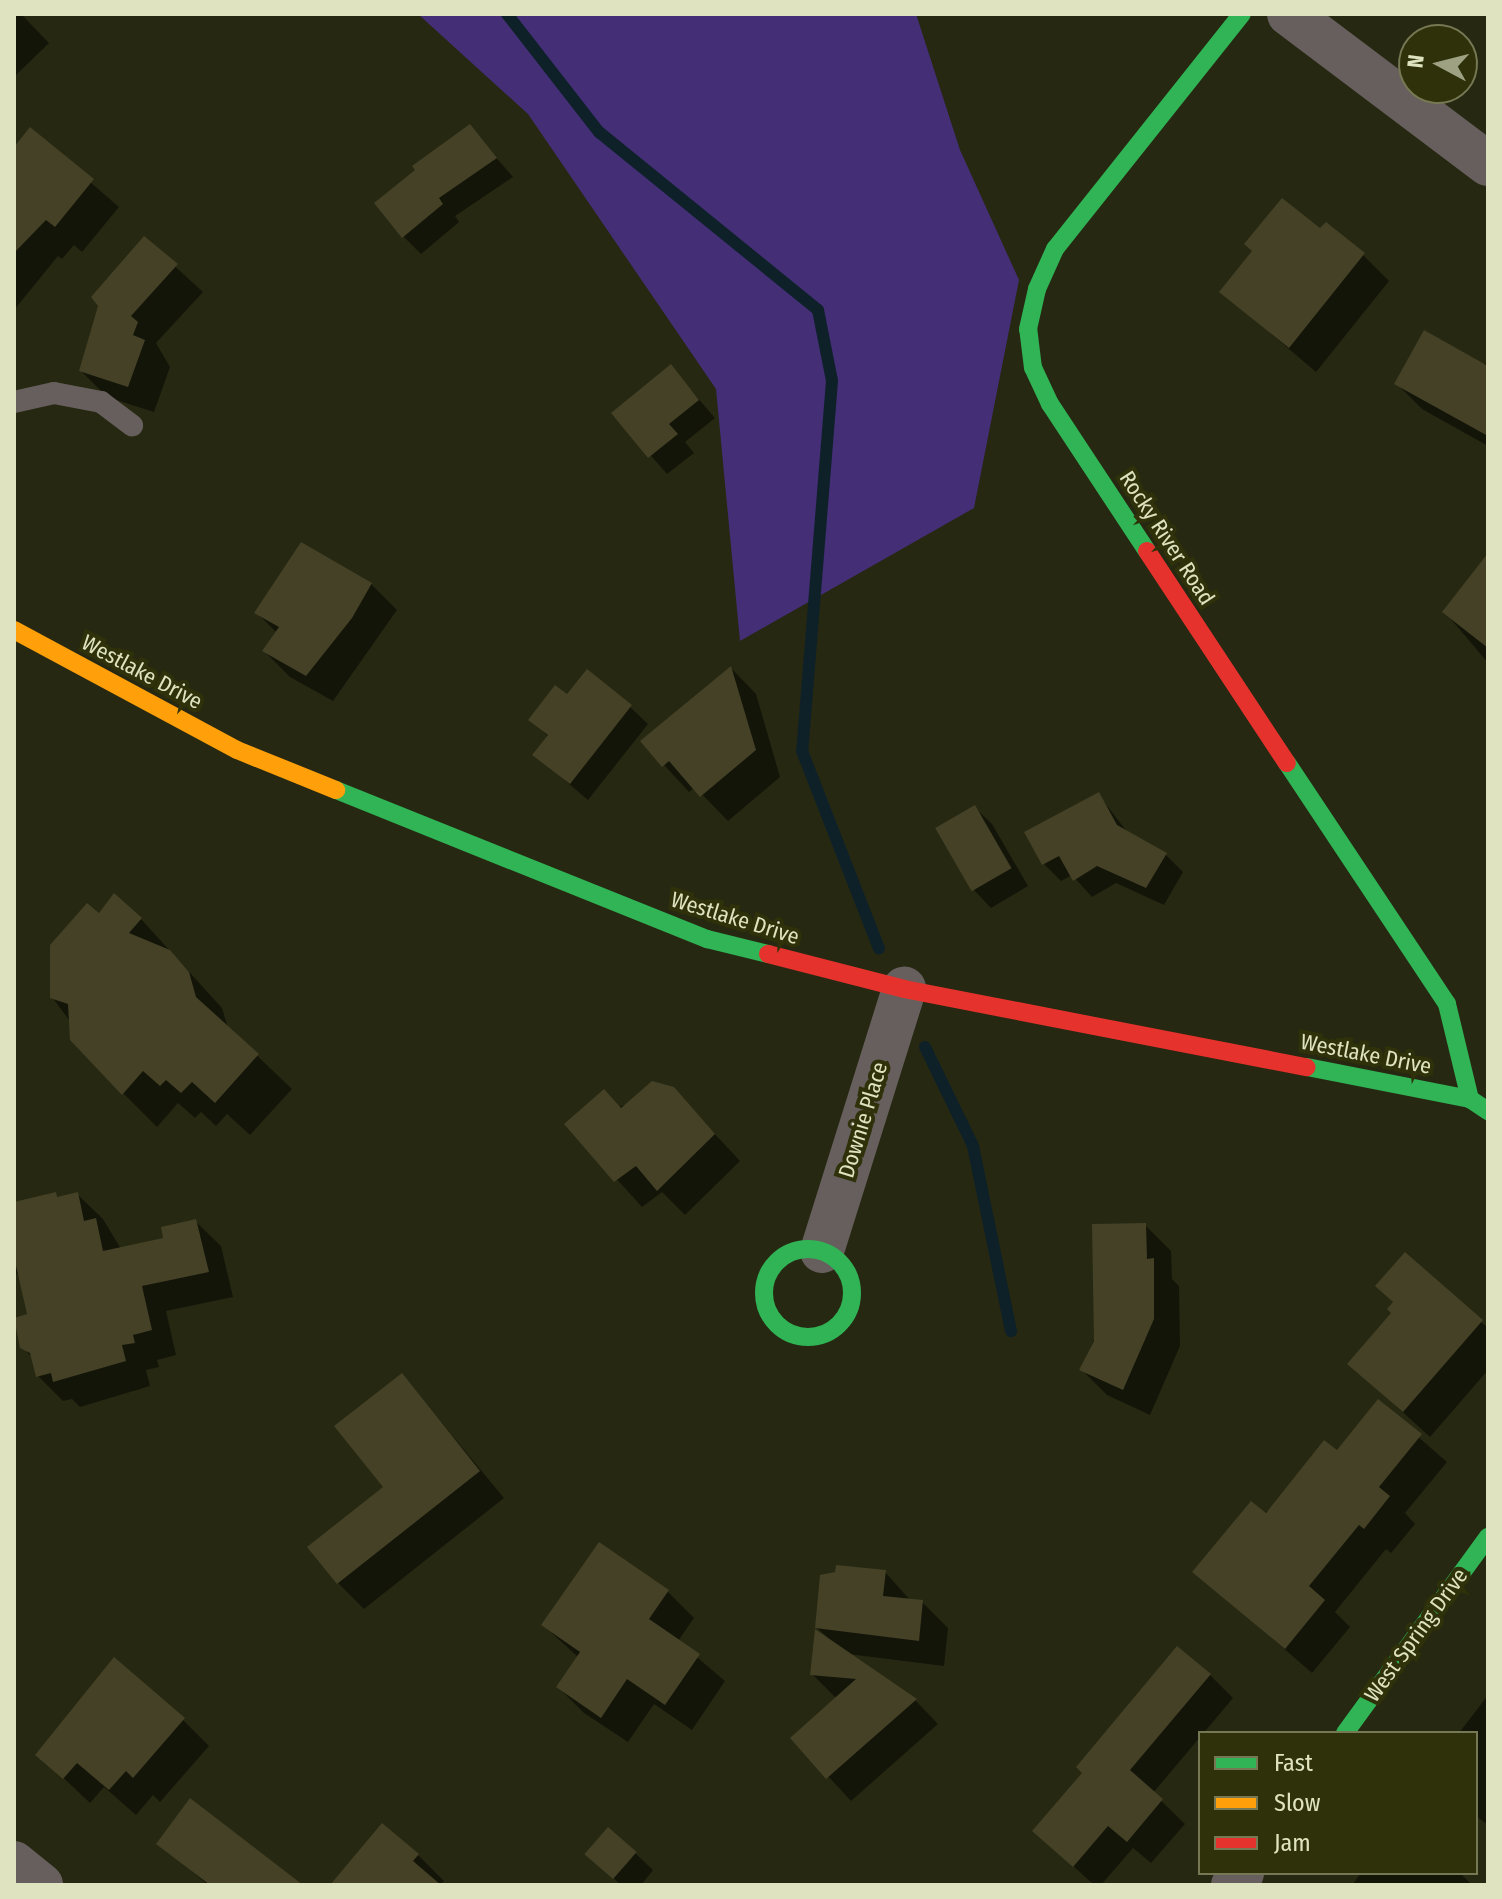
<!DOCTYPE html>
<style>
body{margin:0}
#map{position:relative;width:1502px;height:1899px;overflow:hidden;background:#262812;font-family:"Fira Sans Condensed",sans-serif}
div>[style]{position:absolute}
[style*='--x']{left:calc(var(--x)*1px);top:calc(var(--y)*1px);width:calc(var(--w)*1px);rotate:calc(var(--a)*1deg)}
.green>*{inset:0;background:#442e75}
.shadow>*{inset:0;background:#0007}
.stream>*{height:12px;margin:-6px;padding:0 6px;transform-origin:6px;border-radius:6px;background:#0e2129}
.building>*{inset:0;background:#444126;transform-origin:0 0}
.lane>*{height:22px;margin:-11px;padding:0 11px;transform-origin:11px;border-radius:11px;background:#675f5d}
.street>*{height:44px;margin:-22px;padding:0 22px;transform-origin:22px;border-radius:22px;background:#675f5d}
.fast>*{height:18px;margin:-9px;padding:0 9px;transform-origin:9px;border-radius:9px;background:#30b455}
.fast>.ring{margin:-9px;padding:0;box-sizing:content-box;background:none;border:18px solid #30b455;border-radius:50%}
.slow>*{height:18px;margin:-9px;padding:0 9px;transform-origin:9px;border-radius:9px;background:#ff9f0a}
.jam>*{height:18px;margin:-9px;padding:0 9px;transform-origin:9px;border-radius:9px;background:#e5322d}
span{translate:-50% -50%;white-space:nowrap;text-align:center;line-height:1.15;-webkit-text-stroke:8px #2e3109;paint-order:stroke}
.street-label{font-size:22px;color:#dfe3bf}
.frame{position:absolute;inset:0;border:16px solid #dfe3bf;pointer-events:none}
.legend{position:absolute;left:1198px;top:1731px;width:280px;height:144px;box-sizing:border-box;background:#2e3109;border:2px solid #757852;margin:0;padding:10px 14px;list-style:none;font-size:24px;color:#dfe3bf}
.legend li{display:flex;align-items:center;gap:16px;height:40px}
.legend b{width:40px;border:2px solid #757852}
.north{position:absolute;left:1398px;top:24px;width:80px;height:80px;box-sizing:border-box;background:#2e3109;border:2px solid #757852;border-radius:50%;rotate:277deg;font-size:22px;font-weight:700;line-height:32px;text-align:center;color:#dfe3bf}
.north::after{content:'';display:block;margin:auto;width:28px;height:36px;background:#9ea282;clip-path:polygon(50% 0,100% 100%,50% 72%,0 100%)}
</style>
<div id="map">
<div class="green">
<div style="clip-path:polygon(418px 14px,916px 14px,960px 150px,1019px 280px,974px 508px,740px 641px,716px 389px,528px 114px)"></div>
</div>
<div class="shadow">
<div style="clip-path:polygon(14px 14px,21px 14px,49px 43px,14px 77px)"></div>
<div style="clip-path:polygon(469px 127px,513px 177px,455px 216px,459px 222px,421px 254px,404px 237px)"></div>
<div style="clip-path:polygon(30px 130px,119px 207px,82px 252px,74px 245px,62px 259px,58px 256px,14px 310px,14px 150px)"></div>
<div style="clip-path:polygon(1320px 231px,1363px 255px,1389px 281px,1316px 372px,1222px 292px)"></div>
<div style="clip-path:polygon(145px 239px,203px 292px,156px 343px,170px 367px,154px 412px,107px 397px,81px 371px)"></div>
<div style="clip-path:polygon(1488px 363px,1488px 446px,1422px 409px,1396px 383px)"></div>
<div style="clip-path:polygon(671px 367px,715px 418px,685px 442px,694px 453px,667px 474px,614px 414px)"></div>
<div style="clip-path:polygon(1488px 557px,1488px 663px,1445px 612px)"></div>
<div style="clip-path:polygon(371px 584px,397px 610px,333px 701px,290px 677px,264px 651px,277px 633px,257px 613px)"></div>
<div style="clip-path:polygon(731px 668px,756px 694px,780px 777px,728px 821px,695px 787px,689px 792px,643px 742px)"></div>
<div style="clip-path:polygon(567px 697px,630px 707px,648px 724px,588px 800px,535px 755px,549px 737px,531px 720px)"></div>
<div style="clip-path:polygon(1098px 794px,1128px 833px,1166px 855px,1183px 872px,1164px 905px,1116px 883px,1092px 897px,1072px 875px,1061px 881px,1044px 864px)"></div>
<div style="clip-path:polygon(974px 807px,992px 824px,1028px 886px,991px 908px,974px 890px,937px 829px)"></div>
<div style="clip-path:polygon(99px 916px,141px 919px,222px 1008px,228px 1028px,292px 1089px,250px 1135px,227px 1114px,216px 1126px,201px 1112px,195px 1118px,178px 1103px,157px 1127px,123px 1093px,52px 997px)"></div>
<div style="clip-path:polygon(673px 1089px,740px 1161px,685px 1215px,662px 1192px,642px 1207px,567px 1124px)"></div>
<div style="clip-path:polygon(77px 1194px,103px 1219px,121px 1249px,165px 1239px,195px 1221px,221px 1246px,233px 1297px,166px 1311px,176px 1355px,157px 1360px,159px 1367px,146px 1370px,150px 1386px,80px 1407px,72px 1399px,63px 1401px,38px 1376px,33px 1358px,22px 1347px,29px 1316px,21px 1278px,14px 1271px,14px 1205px)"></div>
<div style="clip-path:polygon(1145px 1225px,1171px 1251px,1172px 1279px,1179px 1286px,1180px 1346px,1150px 1415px,1107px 1395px,1081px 1369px)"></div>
<div style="clip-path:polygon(1405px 1255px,1488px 1328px,1488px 1370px,1430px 1437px,1350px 1364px,1394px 1313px)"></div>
<div style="clip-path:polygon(402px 1375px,504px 1498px,364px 1609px,338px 1583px,386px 1488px)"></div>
<div style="clip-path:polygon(1378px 1402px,1447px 1462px,1405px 1513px,1415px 1524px,1391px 1553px,1386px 1549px,1335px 1612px,1350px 1627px,1312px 1673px,1195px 1571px,1337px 1453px)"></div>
<div style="clip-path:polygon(599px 1545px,668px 1592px,694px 1618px,678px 1641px,725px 1681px,692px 1730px,654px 1704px,628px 1742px,584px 1713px,558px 1687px,578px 1657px,543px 1625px)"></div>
<div style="clip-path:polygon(885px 1572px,911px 1601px,922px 1602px,948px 1628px,944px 1666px,848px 1654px,916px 1701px,938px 1724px,851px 1801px,793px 1738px,837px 1699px,812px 1674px,827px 1637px,817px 1628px)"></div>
<div style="clip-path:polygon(1210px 1675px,1233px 1698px,1153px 1793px,1185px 1824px,1151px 1863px,1133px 1848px,1101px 1885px,1094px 1885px,1035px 1831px)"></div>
<div style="clip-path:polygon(1488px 1695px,1488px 1825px,1476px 1816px,1476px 1733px,1459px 1733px)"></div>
<div style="clip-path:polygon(183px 1720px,209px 1746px,160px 1802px,153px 1795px,136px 1815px,104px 1787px,90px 1803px,38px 1754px)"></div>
<div style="clip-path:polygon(159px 1843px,296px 1885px,208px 1885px)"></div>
<div style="clip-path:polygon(635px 1853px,653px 1870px,641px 1885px,621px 1885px,588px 1855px)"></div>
<div style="clip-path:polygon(418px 1855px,444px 1881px,440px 1885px,332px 1885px)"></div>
<div style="clip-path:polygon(1361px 1873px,1460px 1873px,1472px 1885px,1352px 1885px)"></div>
</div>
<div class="stream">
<div style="--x:507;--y:14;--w:150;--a:52.1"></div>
<div style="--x:599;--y:132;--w:282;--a:39.1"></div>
<div style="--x:818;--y:310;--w:72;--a:78.8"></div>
<div style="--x:832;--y:381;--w:371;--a:94.6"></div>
<div style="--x:802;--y:751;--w:212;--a:68.7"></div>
<div style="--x:925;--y:1047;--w:110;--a:64.1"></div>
<div style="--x:973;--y:1146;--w:189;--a:78.4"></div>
</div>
<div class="building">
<div style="clip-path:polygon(470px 124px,497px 158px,439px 198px,443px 204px,402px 238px,374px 203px,415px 170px,412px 166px)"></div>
<div style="clip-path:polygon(30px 127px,94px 179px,55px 227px,46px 220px,14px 253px,14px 147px)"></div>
<div style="clip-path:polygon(1282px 198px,1320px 228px,1326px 222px,1365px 253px,1289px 348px,1219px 292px,1252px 251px,1244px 244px)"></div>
<div style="clip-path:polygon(144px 236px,178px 264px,131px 316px,138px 322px,133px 335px,145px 340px,128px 387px,79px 371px,98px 306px,91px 297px)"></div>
<div style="clip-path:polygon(1424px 330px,1488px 366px,1488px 436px,1394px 384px)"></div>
<div style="clip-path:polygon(671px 364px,699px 400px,669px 424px,678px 434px,648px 458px,611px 413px)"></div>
<div style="clip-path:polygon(301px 542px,372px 583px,352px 618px,306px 676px,262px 651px,279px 627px,254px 613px)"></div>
<div style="clip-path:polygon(1488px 553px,1488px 648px,1442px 612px)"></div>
<div style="clip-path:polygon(731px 666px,756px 750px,700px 797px,669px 761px,662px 767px,640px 741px)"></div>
<div style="clip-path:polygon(587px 669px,632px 705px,570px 784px,532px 755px,548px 735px,528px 720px,555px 685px,567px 694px)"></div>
<div style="clip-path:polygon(1099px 792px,1117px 825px,1167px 853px,1146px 888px,1097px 866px,1073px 881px,1059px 856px,1042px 865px,1024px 832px)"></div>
<div style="left:975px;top:805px;width:73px;height:46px;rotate:60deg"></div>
<div style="clip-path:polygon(114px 893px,142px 918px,129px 933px,170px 950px,189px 972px,196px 997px,259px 1054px,215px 1103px,192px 1082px,181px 1093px,166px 1080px,160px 1086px,143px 1071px,122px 1095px,70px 1040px,68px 1004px,50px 998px,50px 945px,87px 903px,99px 913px)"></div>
<div style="clip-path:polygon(652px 1081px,674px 1087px,715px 1134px,657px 1191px,636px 1166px,614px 1182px,564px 1124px,604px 1089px,621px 1108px)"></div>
<div style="clip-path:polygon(56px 1192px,57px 1197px,78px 1192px,84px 1221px,96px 1218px,103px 1251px,163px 1238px,161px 1227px,196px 1219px,209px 1272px,142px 1286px,152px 1330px,133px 1335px,135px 1343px,122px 1345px,126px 1361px,53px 1382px,51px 1373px,36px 1377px,30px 1353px,20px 1348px,14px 1318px,27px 1314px,14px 1257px,14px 1202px)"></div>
<div style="clip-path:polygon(1146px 1223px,1147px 1259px,1154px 1258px,1154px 1319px,1123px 1390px,1079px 1370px,1094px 1341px,1092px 1224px)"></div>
<div style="clip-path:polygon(1405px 1252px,1483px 1320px,1403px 1412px,1347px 1364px,1391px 1313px,1387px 1309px,1393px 1302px,1375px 1286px)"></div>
<div style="clip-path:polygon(402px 1373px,480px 1471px,337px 1584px,307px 1547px,383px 1487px,334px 1426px)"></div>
<div style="clip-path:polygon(1378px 1399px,1422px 1434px,1379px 1487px,1390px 1496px,1364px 1529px,1359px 1525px,1309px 1586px,1325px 1600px,1285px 1649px,1192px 1572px,1251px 1501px,1266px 1513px,1324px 1440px,1337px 1450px)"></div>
<div style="clip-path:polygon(599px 1542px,669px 1590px,649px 1619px,700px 1654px,665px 1705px,627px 1679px,601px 1718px,556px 1687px,580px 1652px,541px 1625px)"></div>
<div style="clip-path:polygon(836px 1565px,886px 1570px,883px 1596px,923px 1600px,919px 1641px,815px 1628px,820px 1575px,835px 1572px)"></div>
<div style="clip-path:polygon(815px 1629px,917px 1699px,826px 1779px,790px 1738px,856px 1679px,810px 1675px)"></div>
<div style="clip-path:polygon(1177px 1646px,1211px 1674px,1130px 1770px,1163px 1799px,1127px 1842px,1108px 1826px,1073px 1867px,1032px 1831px,1082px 1773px,1076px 1767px)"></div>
<div style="clip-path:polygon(114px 1657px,185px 1718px,133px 1778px,126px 1771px,109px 1790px,77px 1763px,63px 1779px,35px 1755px)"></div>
<div style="clip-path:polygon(190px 1798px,303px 1885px,210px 1885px,156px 1844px)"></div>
<div style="clip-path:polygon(382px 1823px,419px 1854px,413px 1861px,441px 1885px,330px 1885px)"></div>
<div style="left:608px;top:1827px;width:38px;height:36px;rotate:41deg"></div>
</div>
<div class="lane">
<div style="--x:14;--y:402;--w:41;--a:-12.7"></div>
<div style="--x:54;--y:393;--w:48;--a:10.8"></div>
<div style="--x:101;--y:402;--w:39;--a:37"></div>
</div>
<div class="street">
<div style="--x:1289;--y:14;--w:249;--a:37"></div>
<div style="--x:822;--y:1251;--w:275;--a:-72.6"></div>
<div style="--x:14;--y:1863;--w:35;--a:39"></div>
<div style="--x:1233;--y:1885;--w:15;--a:-53"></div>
</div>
<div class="fast">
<div style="--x:1147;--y:551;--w:176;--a:-123.4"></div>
<div style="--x:1050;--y:404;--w:40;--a:-115"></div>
<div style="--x:1033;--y:368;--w:39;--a:-97"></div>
<div style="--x:1028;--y:329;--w:41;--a:-77.3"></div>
<div style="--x:1037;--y:289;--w:44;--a:-65.8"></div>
<div style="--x:1055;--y:249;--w:300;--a:-51.5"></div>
<div style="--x:1287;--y:763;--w:289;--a:56.4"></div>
<div style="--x:1447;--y:1004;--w:98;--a:76.4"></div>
<div style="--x:336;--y:790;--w:400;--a:21.9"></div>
<div style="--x:707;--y:939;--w:63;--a:13.8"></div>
<div style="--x:1307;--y:1067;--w:166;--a:11.1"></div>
<div style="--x:1470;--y:1099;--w:22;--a:34"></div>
<div class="ring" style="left:764px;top:1249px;width:70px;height:70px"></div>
<div style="--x:1345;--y:1733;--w:243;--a:-53.9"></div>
</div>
<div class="slow">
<div style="--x:14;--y:630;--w:253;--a:28.3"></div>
<div style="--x:237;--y:750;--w:107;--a:22"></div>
</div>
<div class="jam">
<div style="--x:1147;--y:551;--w:254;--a:56.6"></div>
<div style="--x:768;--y:954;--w:140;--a:14.4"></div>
<div style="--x:904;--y:989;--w:410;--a:11"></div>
</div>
<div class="street-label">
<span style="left:1167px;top:538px;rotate:57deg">Rocky River Road</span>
<span style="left:142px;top:672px;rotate:28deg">Westlake Drive</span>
<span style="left:735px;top:918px;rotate:17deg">Westlake Drive</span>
<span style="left:1366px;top:1054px;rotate:11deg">Westlake Drive</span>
<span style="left:863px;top:1120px;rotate:-73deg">Downie Place</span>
<span style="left:1416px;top:1635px;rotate:-54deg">West Spring Drive</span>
</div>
<div class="frame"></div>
<ul class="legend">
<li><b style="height:10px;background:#30b455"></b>Fast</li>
<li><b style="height:10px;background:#ff9f0a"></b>Slow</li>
<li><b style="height:10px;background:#e5322d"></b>Jam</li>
</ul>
<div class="north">N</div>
</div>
